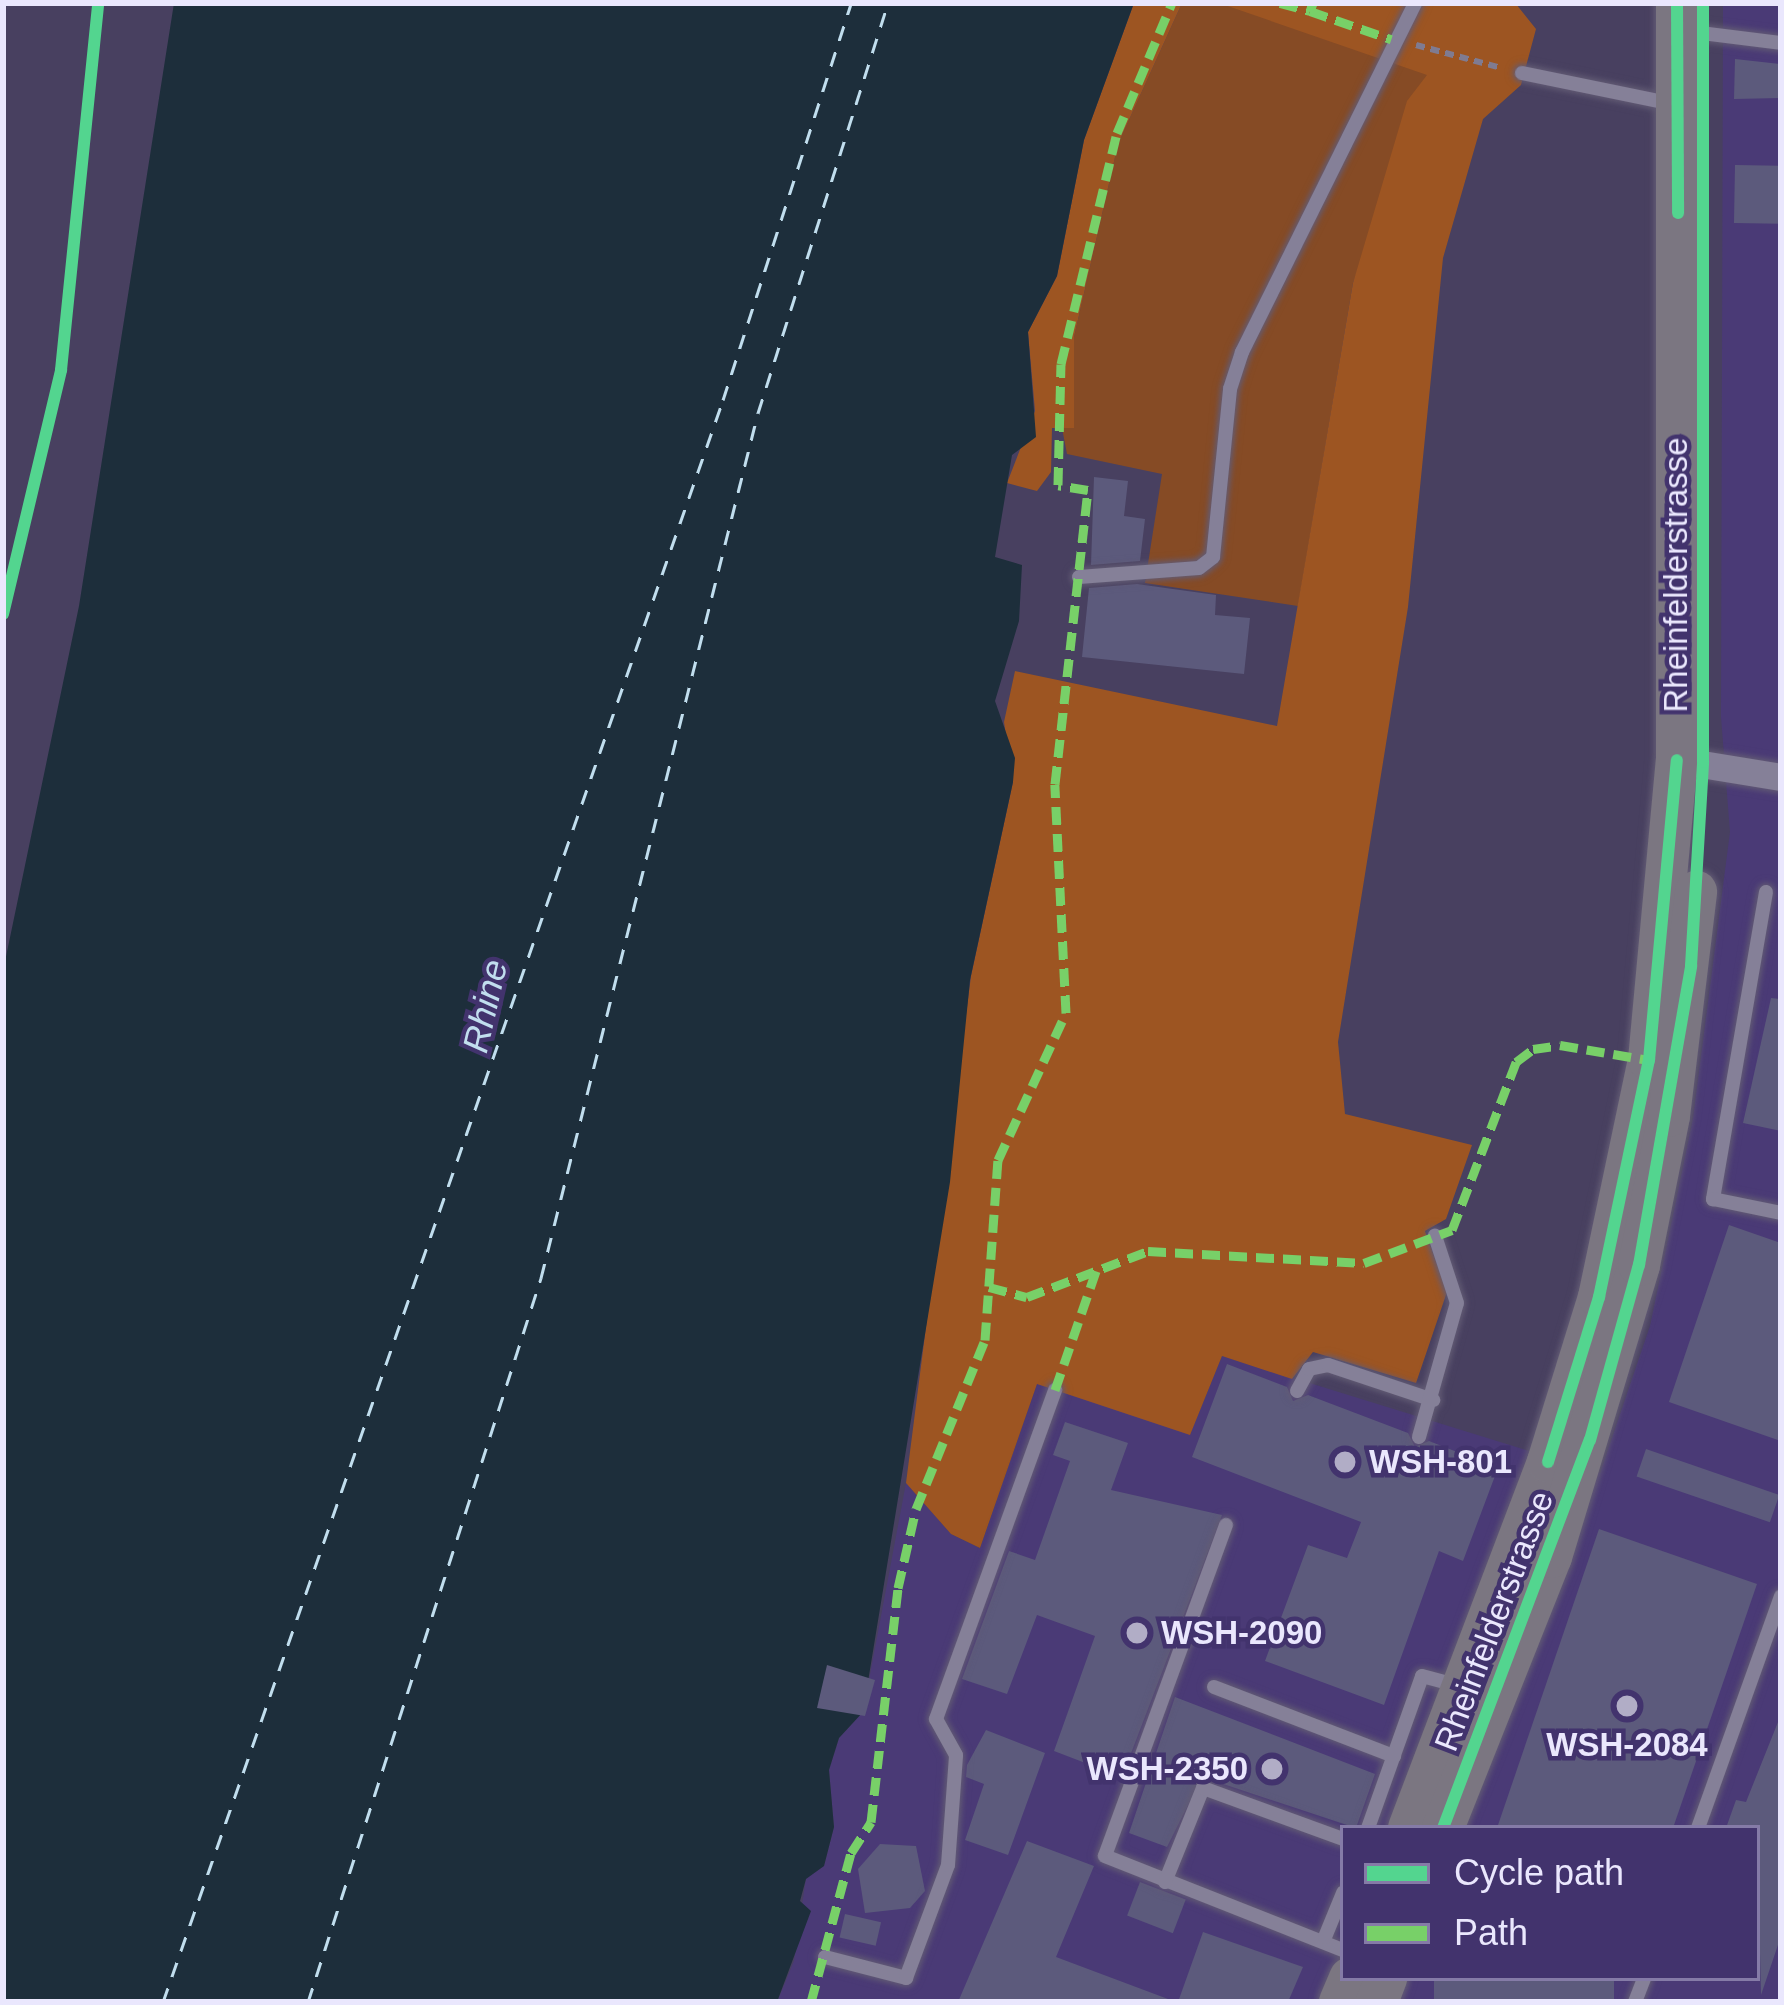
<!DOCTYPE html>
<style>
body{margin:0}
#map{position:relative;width:1784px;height:2005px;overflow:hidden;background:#484060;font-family:Arial,sans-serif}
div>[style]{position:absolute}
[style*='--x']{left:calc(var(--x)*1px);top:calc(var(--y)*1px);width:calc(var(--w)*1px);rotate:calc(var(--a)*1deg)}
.built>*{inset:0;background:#4a3a76}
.green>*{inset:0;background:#864b25}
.forest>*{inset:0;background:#9d5522}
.water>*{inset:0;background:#1d2e3b}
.ferry>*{height:3px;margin-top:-1.5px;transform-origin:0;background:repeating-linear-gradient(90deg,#c1deee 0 15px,transparent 0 27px)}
.building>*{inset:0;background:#5c5a7c;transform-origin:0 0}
.path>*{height:6px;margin-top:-3px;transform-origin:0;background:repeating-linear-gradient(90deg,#7f7b91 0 9px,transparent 0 15px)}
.roads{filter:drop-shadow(0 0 3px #625b74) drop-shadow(0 0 3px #625b74)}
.lane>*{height:14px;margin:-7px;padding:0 7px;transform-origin:7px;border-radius:7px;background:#858098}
.street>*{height:27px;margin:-13.5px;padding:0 13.5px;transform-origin:13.5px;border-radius:13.5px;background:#858098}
.primary>*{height:42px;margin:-21px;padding:0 21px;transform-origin:21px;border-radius:21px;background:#7b7681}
.quiet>*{height:9px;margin-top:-4.5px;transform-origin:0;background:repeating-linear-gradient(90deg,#78d068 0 18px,transparent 0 27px)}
.cycleway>*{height:12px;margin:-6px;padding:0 6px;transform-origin:6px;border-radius:6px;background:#53d58f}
.dots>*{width:33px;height:33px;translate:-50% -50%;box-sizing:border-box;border:6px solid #42336d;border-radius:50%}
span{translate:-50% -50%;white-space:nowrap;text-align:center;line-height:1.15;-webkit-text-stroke:9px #42336d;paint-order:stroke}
.street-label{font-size:33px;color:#eae7fd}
.poi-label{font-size:33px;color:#eae7fd;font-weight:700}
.left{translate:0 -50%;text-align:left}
.right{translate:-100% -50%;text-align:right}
.water-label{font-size:36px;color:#c1deee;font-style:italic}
.frame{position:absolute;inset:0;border:6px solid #eae7fd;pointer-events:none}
.legend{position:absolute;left:1340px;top:1825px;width:420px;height:156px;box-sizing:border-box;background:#42336d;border:3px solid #857ba7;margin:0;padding:15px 21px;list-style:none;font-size:36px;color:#eae7fd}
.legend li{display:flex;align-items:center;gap:24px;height:60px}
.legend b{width:60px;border:3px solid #857ba7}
</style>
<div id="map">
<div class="built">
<div style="clip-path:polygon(evenodd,1723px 3px,1781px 3px,1781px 2002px,777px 2002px,794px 1961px,806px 1878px,824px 1866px,834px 1827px,829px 1770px,839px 1738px,863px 1712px,906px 1483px,951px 1534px,980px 1548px,1037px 1383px,1190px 1434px,1222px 1356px,1600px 1473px,1650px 1326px,1693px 1118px,1730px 832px,1721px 717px,1723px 3px,1343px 1828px,1757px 1828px,1757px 1978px,1343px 1978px,1343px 1828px)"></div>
</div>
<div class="green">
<div style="clip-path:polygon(1182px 3px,1228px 4px,1428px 74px,1353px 283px,1298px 606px,1145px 583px,1162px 474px,1067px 454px,1062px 428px,1074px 427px,1074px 337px,1118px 144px)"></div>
</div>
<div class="forest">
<div style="clip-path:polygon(1134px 3px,1182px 3px,1118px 144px,1074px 337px,1074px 428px,1052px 428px,1051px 472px,1037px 491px,1007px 483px,1035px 411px,1028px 332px,1057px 276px,1084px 140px)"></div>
<div style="clip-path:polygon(1219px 3px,1516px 4px,1536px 29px,1521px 85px,1483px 119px,1443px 258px,1408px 607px,1338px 1042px,1345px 1114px,1472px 1145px,1446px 1219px,1425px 1231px,1447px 1292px,1416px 1383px,1313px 1352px,1292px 1379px,1222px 1356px,1190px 1435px,1037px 1384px,980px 1548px,951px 1534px,906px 1483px,971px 976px,1013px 782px,1004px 722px,1015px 671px,1277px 726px,1353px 283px,1407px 101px,1427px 75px)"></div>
</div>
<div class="water">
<div style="clip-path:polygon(174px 3px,1134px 3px,1084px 140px,1057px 276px,1028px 332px,1036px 437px,1012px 455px,995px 557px,1022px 565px,1019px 621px,995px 701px,1015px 758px,1013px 782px,970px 980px,950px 1182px,863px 1712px,839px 1738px,829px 1770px,834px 1827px,824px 1866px,806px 1879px,800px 1901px,811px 1911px,777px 2002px,3px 2002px,3px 971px,79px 606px)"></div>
</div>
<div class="ferry">
<div style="--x:163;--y:2002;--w:1697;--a:-70.73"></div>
<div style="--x:723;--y:400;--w:417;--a:-72.1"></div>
<div style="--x:308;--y:2002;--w:761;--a:-72.16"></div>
<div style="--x:541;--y:1278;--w:892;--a:-75.92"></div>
<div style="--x:758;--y:413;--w:430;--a:-72.4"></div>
</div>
<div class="building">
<div style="clip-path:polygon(1735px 59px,1781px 64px,1781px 98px,1734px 99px)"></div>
<div style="left:1735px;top:165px;width:46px;height:58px;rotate:1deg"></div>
<div style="clip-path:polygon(1094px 477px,1128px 481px,1124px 516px,1145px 519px,1140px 561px,1091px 565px)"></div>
<div style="clip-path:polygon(1137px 584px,1216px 595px,1215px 615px,1250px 618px,1244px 674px,1082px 657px,1089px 588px)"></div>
<div style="clip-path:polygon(1771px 998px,1781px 999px,1781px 1131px,1743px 1123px)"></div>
<div style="clip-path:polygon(1729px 1225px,1781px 1243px,1781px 1441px,1669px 1402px)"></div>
<div style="clip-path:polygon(1227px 1364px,1287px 1387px,1293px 1401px,1308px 1395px,1408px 1433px,1415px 1447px,1429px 1441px,1498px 1468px,1463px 1561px,1439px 1551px,1384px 1705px,1265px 1661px,1308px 1545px,1347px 1558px,1361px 1522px,1192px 1457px)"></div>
<div style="clip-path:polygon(1065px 1422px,1128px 1443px,1111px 1490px,1222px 1515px,1122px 1777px,1054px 1751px,1095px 1636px,1037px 1615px,1007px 1694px,962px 1679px,1009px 1551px,1035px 1560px,1070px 1461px,1053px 1455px)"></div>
<div style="left:1646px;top:1449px;width:141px;height:29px;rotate:19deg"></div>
<div style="clip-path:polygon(1599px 1529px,1757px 1584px,1673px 1828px,1497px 1828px)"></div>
<div style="clip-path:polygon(827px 1665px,875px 1680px,865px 1716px,817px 1708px)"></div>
<div style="clip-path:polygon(1175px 1697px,1375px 1774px,1356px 1828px,1202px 1777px,1167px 1847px,1129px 1833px)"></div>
<div style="clip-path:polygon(1780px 1717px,1781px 1936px,1761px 1995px,1757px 1828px,1726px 1828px,1736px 1800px,1746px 1802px)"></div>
<div style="clip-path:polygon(986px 1730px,1045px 1753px,1008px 1855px,965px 1840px,984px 1784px,966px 1777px,967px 1765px)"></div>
<div style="clip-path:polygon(1027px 1841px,1094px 1866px,1056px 1957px,1176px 2002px,958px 2002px)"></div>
<div style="clip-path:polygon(880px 1844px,916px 1846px,925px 1891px,910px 1908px,865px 1913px,858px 1869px)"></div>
<div style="left:1140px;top:1882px;width:49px;height:36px;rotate:21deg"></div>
<div style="left:845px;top:1914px;width:37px;height:24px;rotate:13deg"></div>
<div style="clip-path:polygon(1203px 1932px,1303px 1967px,1288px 2002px,1178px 2002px)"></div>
<div style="left:1434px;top:1978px;width:180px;height:26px"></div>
</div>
<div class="path">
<div style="--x:1416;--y:45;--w:88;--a:15.1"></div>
</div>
<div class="roads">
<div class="lane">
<div style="--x:1685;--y:31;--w:97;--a:7.1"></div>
<div style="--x:1522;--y:73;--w:154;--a:11.6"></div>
<div style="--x:1079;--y:577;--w:120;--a:-4.3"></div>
<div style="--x:1199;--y:568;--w:18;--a:-38"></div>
<div style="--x:1213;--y:557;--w:169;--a:-84.2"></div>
<div style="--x:1230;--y:389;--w:39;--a:-72"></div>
<div style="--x:1242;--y:352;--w:390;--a:-63.6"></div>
<div style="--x:1766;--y:892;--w:312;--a:99.8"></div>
<div style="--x:1713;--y:1199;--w:69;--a:11.6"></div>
<div style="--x:1297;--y:1391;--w:25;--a:-61"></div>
<div style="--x:1309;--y:1369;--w:19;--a:-12"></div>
<div style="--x:1328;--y:1365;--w:111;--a:18.4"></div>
<div style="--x:1419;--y:1437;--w:139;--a:-74.2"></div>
<div style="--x:1457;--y:1303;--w:71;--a:-108.2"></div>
<div style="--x:1226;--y:1525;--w:352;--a:110.1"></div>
<div style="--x:1105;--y:1856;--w:256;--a:21.6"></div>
<div style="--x:1214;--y:1687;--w:193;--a:21"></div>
<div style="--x:1368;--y:1828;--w:161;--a:-70.4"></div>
<div style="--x:1422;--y:1676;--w:34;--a:15"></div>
<div style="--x:1698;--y:1828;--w:246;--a:-70.3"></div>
<div style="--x:1165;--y:1882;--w:101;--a:-68"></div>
<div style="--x:1203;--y:1788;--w:149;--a:20"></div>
<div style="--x:1325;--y:1937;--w:48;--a:-67.8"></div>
<div style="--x:825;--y:1957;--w:84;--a:14.5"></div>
<div style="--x:906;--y:1978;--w:121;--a:-69.6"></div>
<div style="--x:948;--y:1865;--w:110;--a:-85.8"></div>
<div style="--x:956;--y:1755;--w:41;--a:-119.1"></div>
<div style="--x:936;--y:1719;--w:350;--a:-70.1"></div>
<div style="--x:1635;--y:2002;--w:26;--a:-69"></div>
</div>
<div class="street">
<div style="--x:1677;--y:760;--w:105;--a:9.3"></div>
</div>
<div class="primary">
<div style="--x:1409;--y:1828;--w:392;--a:-69.2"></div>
<div style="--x:1548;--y:1462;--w:173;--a:-72.8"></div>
<div style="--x:1599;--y:1297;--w:242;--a:-78.1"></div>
<div style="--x:1649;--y:1060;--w:301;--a:-84.7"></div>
<div style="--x:1677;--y:760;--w:757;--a:-90"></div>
<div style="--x:1443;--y:1828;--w:292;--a:-68.3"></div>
<div style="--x:1551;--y:1557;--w:305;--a:-73.2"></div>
<div style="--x:1639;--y:1265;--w:152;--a:-78.6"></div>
<div style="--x:1669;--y:1116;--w:226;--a:-83.1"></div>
<div style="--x:1340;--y:2002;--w:26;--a:-67"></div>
<div style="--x:1377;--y:2002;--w:26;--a:-69"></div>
</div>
</div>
<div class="quiet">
<div style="--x:1280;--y:3;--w:31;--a:15"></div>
<div style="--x:1310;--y:11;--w:9;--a:-69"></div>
<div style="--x:1310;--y:11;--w:86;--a:19.1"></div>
<div style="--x:989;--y:1287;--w:39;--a:15"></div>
<div style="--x:1027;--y:1297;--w:129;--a:-20.8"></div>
<div style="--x:1148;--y:1251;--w:216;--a:3.2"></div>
<div style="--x:1364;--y:1263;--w:94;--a:-20.6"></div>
<div style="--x:1452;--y:1230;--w:180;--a:-69.1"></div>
<div style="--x:1516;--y:1062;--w:21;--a:-37"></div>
<div style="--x:1533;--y:1049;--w:27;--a:-8"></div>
<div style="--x:1560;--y:1045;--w:90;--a:9.6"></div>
<div style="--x:1055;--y:1390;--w:132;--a:-71"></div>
<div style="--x:811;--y:2002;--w:154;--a:-75"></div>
<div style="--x:851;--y:1853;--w:37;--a:-57"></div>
<div style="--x:871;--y:1822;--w:236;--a:-83.4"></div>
<div style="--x:898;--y:1588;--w:81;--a:-77.2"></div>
<div style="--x:916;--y:1509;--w:183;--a:-67.8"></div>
<div style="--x:985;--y:1340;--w:180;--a:-85.9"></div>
<div style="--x:998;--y:1160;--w:162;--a:-65.2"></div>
<div style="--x:1066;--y:1013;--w:229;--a:-92.8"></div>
<div style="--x:1055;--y:784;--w:296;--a:-83.6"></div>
<div style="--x:1088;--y:490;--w:30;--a:-171"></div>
<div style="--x:1058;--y:485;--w:121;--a:-88.6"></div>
<div style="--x:1061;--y:364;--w:238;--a:-76.4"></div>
<div style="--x:1117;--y:133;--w:141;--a:-67.1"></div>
</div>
<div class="cycleway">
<div style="--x:1677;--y:3;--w:210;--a:89.7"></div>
<div style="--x:3;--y:614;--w:251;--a:-76.6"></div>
<div style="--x:61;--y:370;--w:369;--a:-84.2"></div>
<div style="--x:1548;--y:1462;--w:173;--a:-72.8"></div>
<div style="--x:1599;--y:1297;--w:242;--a:-78.1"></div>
<div style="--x:1649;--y:1060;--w:301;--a:-84.7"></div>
<div style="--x:1443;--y:1828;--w:415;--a:-69.3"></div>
<div style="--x:1590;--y:1440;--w:182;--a:-74.4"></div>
<div style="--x:1639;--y:1265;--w:303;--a:-80.1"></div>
<div style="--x:1691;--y:966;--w:204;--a:-86.6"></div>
<div style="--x:1703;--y:762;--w:759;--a:-90"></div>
</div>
<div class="dots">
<div style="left:1345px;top:1462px;background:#b1adc6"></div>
<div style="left:1137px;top:1633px;background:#b1adc6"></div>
<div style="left:1627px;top:1706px;background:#b1adc6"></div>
<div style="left:1272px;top:1769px;background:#b1adc6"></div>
</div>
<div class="street-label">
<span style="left:1676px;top:575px;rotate:-90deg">Rheinfelderstrasse</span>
<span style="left:1494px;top:1621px;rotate:-69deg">Rheinfelderstrasse</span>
</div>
<div class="poi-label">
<span class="left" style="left:1369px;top:1462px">WSH-801</span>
<span class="left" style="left:1161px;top:1633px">WSH-2090</span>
<span style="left:1627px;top:1745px">WSH-2084</span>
<span class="right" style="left:1248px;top:1769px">WSH-2350</span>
</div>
<div class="water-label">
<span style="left:485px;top:1006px;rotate:-77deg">Rhine</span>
</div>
<div class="frame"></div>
<ul class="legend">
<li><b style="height:15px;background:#53d58f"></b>Cycle path</li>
<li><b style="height:15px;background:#78d068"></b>Path</li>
</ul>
</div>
